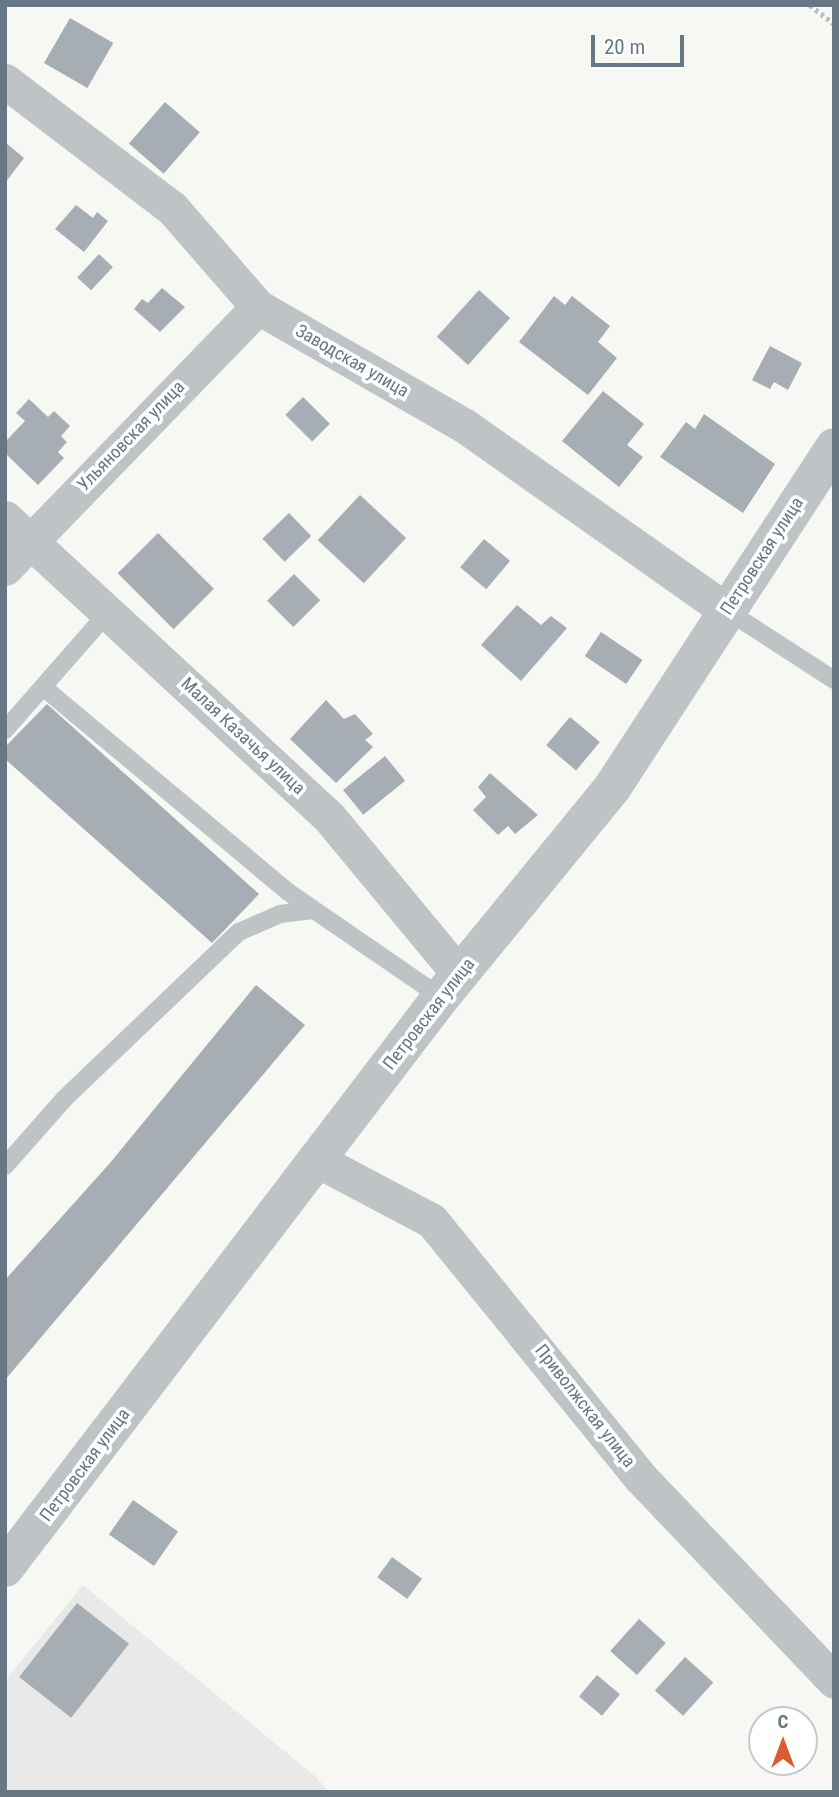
<!DOCTYPE html>
<meta charset="utf-8">
<style>
body{margin:0}
#map{position:relative;width:839px;height:1797px;overflow:hidden;background:#f7f7f4;font-family:"Roboto Condensed",sans-serif}
div>[style]{position:absolute}
[style*='--x']{left:calc(var(--x)*1px);top:calc(var(--y)*1px);width:calc(var(--w)*1px);rotate:calc(var(--a)*1deg)}
.built>*{inset:0;background:#e8e9e8}
.building>*{inset:0;background:#a6aeb4;transform-origin:0 0}
.path>*{height:4.5px;margin-top:-2.25px;transform-origin:0;background:repeating-linear-gradient(90deg,#b9bcbe 0 3.5px,transparent 0 7px)}
.service>*{height:18px;margin:-9px;padding:0 9px;transform-origin:9px;border-radius:9px;background:#bec3c6}
.minor>*{height:35px;margin:-17.5px;padding:0 17.5px;transform-origin:17.5px;border-radius:17.5px;background:#bec3c6}
.tertiary>*{height:38px;margin:-19px;padding:0 19px;transform-origin:19px;border-radius:19px;background:#bec3c6}
span{translate:-50% -50%;white-space:nowrap;text-align:center;line-height:1.15;-webkit-text-stroke:7px #fff;paint-order:stroke}
.street-label{font-size:18px;color:#687784}
.frame{position:absolute;inset:0;border:7px solid #687784;pointer-events:none}
.north{position:absolute;left:748px;top:1706px;width:70px;height:70px;box-sizing:border-box;background:#fff;border:2px solid #c3c9ce;border-radius:50%;rotate:0deg;font-size:19px;font-weight:700;line-height:28px;text-align:center;color:#687784}
.north::after{content:'';display:block;margin:auto;width:24px;height:32px;background:#d95c32;clip-path:polygon(50% 0,100% 100%,50% 72%,0 100%)}
.scale{position:absolute;left:591px;top:35px;width:93px;height:32px;box-sizing:border-box;border:4px solid #687784;border-top:0;padding-left:9px;font-size:21px;line-height:24px;white-space:nowrap;color:#687784;-webkit-text-stroke:5px #fff;paint-order:stroke}
</style>
<div id="map">
<div class="built">
<div style="clip-path:polygon(83px 1585px,316px 1777px,329px 1792px,5px 1792px,5px 1681px)"></div>
</div>
<div class="building">
<div style="left:70px;top:18px;width:50px;height:52px;rotate:30deg"></div>
<div style="left:165px;top:102px;width:46px;height:55px;rotate:41deg"></div>
<div style="clip-path:polygon(5px 142px,24px 158px,5px 183px)"></div>
<div style="clip-path:polygon(76px 205px,93px 218px,97px 212px,108px 221px,84px 252px,55px 229px)"></div>
<div style="left:99px;top:254px;width:19px;height:32px;rotate:43deg"></div>
<div style="clip-path:polygon(162px 288px,185px 307px,160px 332px,134px 309px,142px 299px,148px 303px)"></div>
<div style="left:479px;top:290px;width:42px;height:63px;rotate:42deg"></div>
<div style="clip-path:polygon(554px 296px,565px 305px,572px 296px,610px 326px,598px 342px,617px 358px,588px 395px,519px 342px)"></div>
<div style="clip-path:polygon(770px 346px,802px 363px,788px 390px,774px 382px,770px 389px,752px 380px)"></div>
<div style="clip-path:polygon(603px 391px,644px 424px,627px 445px,643px 457px,619px 487px,562px 441px)"></div>
<div style="left:303px;top:397px;width:38px;height:25px;rotate:45deg"></div>
<div style="clip-path:polygon(29px 399px,48px 417px,54px 411px,70px 426px,61px 436px,67px 442px,58px 452px,64px 458px,38px 485px,5px 453px,5px 442px,25px 421px,16px 413px)"></div>
<div style="clip-path:polygon(704px 414px,775px 464px,743px 513px,660px 457px,686px 422px,695px 429px)"></div>
<div style="left:360px;top:495px;width:63px;height:62px;rotate:43deg"></div>
<div style="left:289px;top:513px;width:32px;height:37px;rotate:46deg"></div>
<div style="left:158px;top:533px;width:79px;height:57px;rotate:45deg"></div>
<div style="left:484px;top:539px;width:34px;height:37px;rotate:40deg"></div>
<div style="left:294px;top:574px;width:37px;height:38px;rotate:45deg"></div>
<div style="clip-path:polygon(517px 605px,541px 625px,551px 616px,567px 628px,521px 681px,481px 645px)"></div>
<div style="left:601px;top:632px;width:50px;height:29px;rotate:34deg"></div>
<div style="clip-path:polygon(326px 700px,344px 719px,355px 714px,373px 734px,365px 740px,373px 747px,336px 783px,290px 739px)"></div>
<div style="clip-path:polygon(47px 704px,259px 894px,212px 943px,5px 759px,5px 747px)"></div>
<div style="left:570px;top:717px;width:39px;height:37px;rotate:40deg"></div>
<div style="left:385px;top:756px;width:32px;height:54px;rotate:51deg"></div>
<div style="clip-path:polygon(490px 773px,538px 815px,515px 834px,508px 826px,498px 835px,473px 810px,486px 797px,478px 787px)"></div>
<div style="clip-path:polygon(256px 985px,305px 1025px,5px 1380px,5px 1280px,110px 1163px)"></div>
<div style="left:133px;top:1500px;width:55px;height:42px;rotate:35deg"></div>
<div style="left:392px;top:1557px;width:37px;height:25px;rotate:36deg"></div>
<div style="left:77px;top:1603px;width:66px;height:94px;rotate:38deg"></div>
<div style="left:639px;top:1619px;width:36px;height:43px;rotate:42deg"></div>
<div style="left:685px;top:1657px;width:38px;height:45px;rotate:42deg"></div>
<div style="left:597px;top:1675px;width:30px;height:28px;rotate:40deg"></div>
</div>
<div class="path">
<div style="--x:810;--y:5;--w:31;--a:38"></div>
</div>
<div class="service">
<div style="--x:726;--y:610;--w:129;--a:32.9"></div>
<div style="--x:43;--y:687;--w:319;--a:39.9"></div>
<div style="--x:288;--y:892;--w:186;--a:34.5"></div>
<div style="--x:5;--y:730;--w:159;--a:-48.8"></div>
<div style="--x:5;--y:1166;--w:89;--a:-48.6"></div>
<div style="--x:64;--y:1099;--w:242;--a:-43.7"></div>
<div style="--x:239;--y:932;--w:45;--a:-23.7"></div>
<div style="--x:280;--y:914;--w:33;--a:-7"></div>
</div>
<div class="minor">
<div style="--x:5;--y:81;--w:210;--a:37.3"></div>
<div style="--x:172;--y:208;--w:131;--a:49"></div>
<div style="--x:258;--y:307;--w:239;--a:29.9"></div>
<div style="--x:465;--y:426;--w:319;--a:35.2"></div>
<div style="--x:5;--y:518;--w:441;--a:42.7"></div>
<div style="--x:329;--y:817;--w:204;--a:50.4"></div>
<div style="--x:5;--y:568;--w:363;--a:-45.9"></div>
<div style="--x:317;--y:1160;--w:130;--a:27.9"></div>
<div style="--x:432;--y:1221;--w:331;--a:50.9"></div>
<div style="--x:641;--y:1478;--w:280;--a:46.4"></div>
</div>
<div class="tertiary">
<div style="--x:5;--y:1568;--w:718;--a:-52.64"></div>
<div style="--x:441;--y:997;--w:270;--a:-50.7"></div>
<div style="--x:612;--y:788;--w:407;--a:-56.9"></div>
</div>
<div class="street-label">
<span style="left:352px;top:361px;rotate:30deg">Заводская улица</span>
<span style="left:131px;top:436px;rotate:-46deg">Ульяновская улица</span>
<span style="left:762px;top:556px;rotate:-57deg">Петровская улица</span>
<span style="left:243px;top:736px;rotate:43deg">Малая Казачья улица</span>
<span style="left:429px;top:1014px;rotate:-52deg">Петровская улица</span>
<span style="left:585px;top:1406px;rotate:52deg">Приволжская улица</span>
<span style="left:85px;top:1465px;rotate:-53deg">Петровская улица</span>
</div>
<div class="frame"></div>
<div class="north">С</div>
<div class="scale">20 m</div>
</div>
